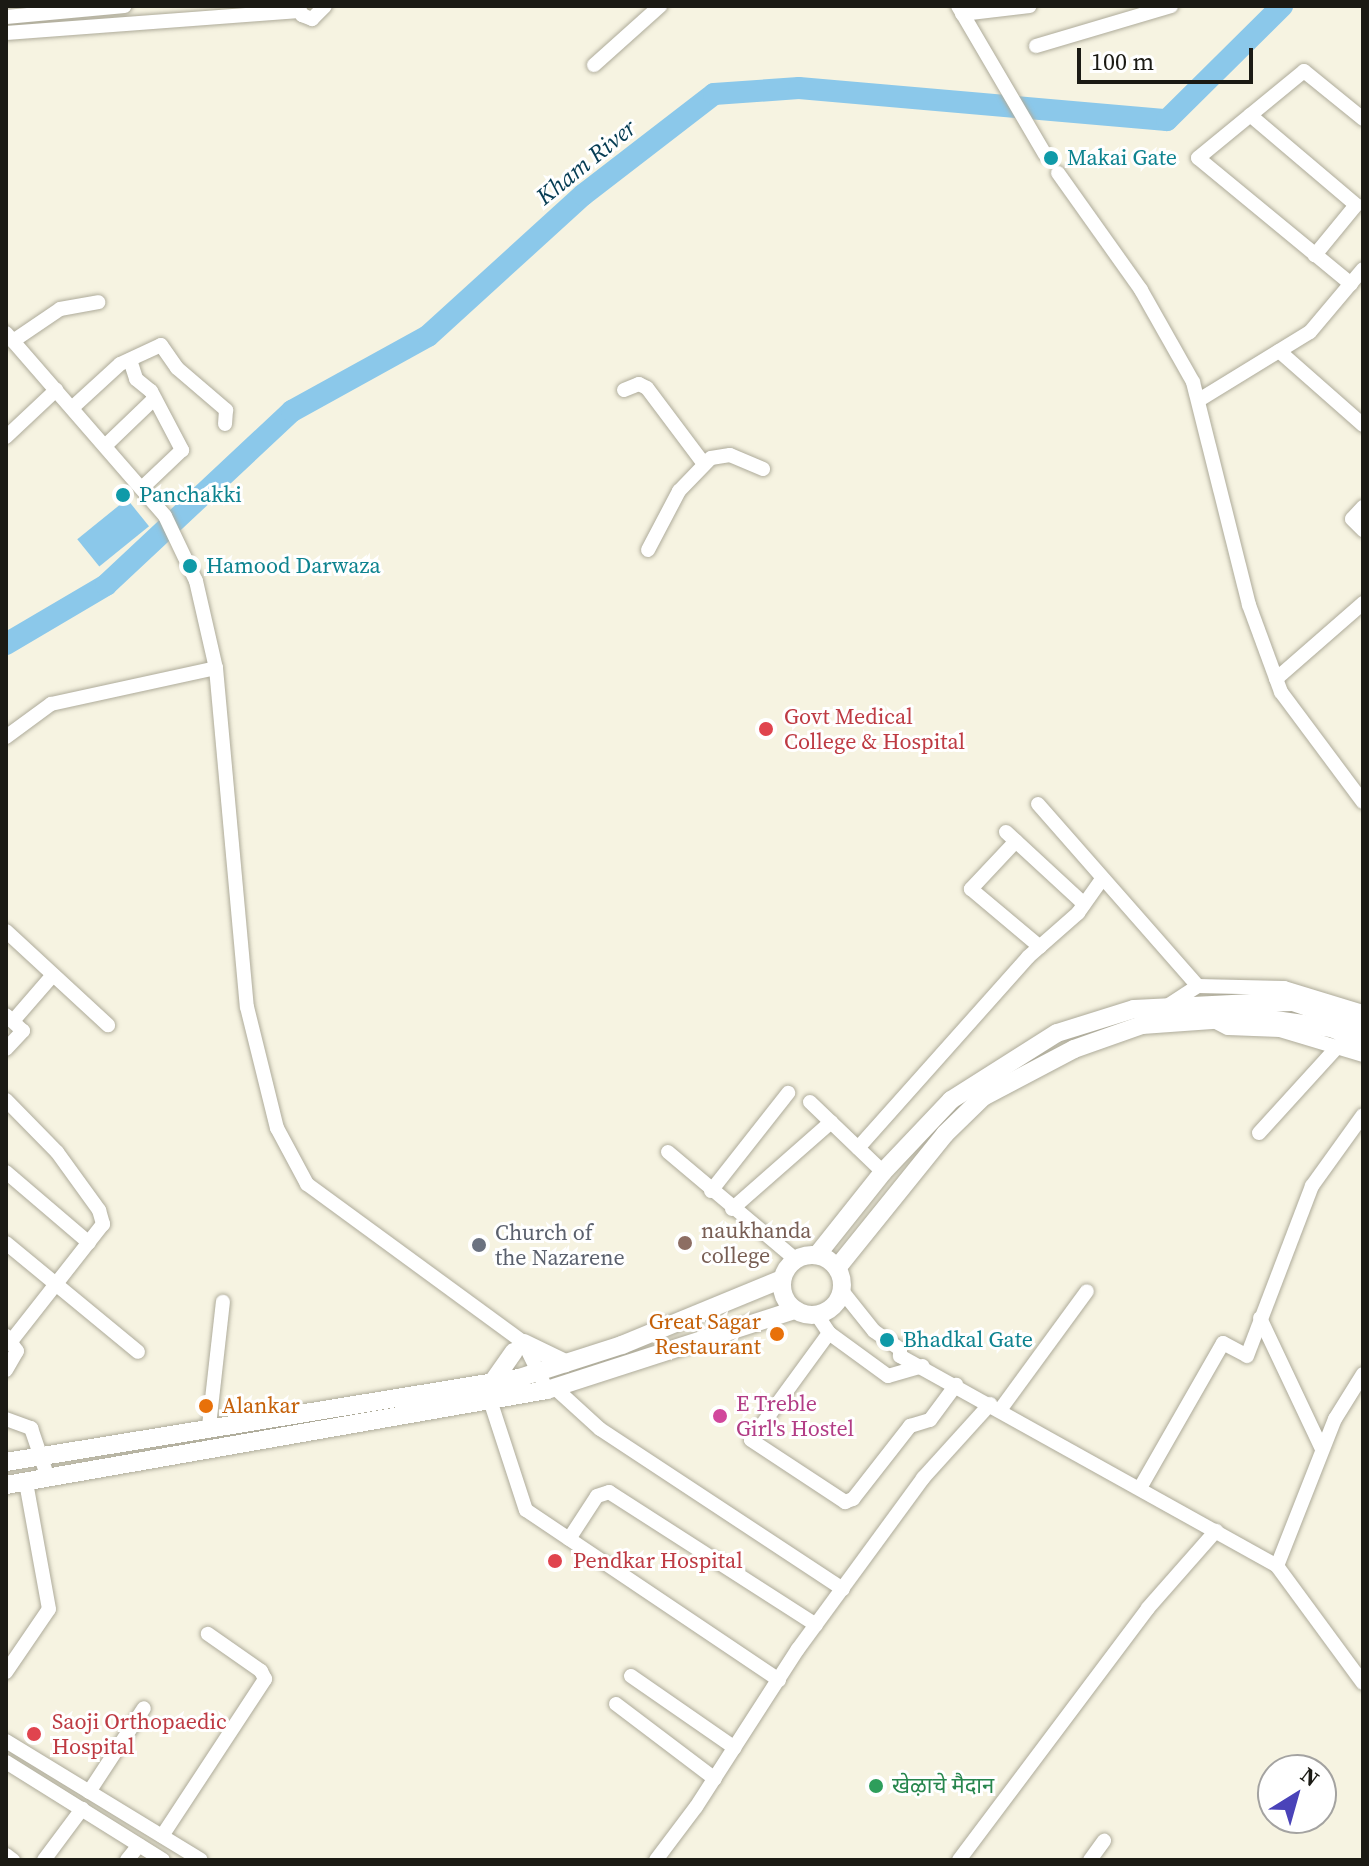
<!DOCTYPE html>
<meta charset="utf-8">
<style>
body{margin:0}
#map{position:relative;width:1369px;height:1866px;overflow:hidden;background:#f6f3e1;font-family:"Source Serif 4","Noto Sans Devanagari",serif}
div>[style]{position:absolute}
[style*='--x']{left:calc(var(--x)*1px);top:calc(var(--y)*1px);width:calc(var(--w)*1px);rotate:calc(var(--a)*1deg)}
.water>*{inset:0;background:#8bc8ea;transform-origin:0 0}
.river>*{height:22px;margin:-11px;padding:0 11px;transform-origin:11px;border-radius:11px;background:#8bc8ea}
.roads{filter:drop-shadow(0 0 2px #aeab9a) drop-shadow(0 0 2px #aeab9a)}
.minor>*{height:14px;margin:-7px;padding:0 7px;transform-origin:7px;border-radius:7px;background:#fff}
.major>*{height:18px;margin:-9px;padding:0 9px;transform-origin:9px;border-radius:9px;background:#fff}
.major>.ring{margin:-9px;padding:0;box-sizing:content-box;background:none;border:18px solid #fff;border-radius:50%}
.dots>*{width:22px;height:22px;translate:-50% -50%;box-sizing:border-box;border:4px solid #fff;border-radius:50%}
span{translate:-50% -50%;white-space:nowrap;text-align:center;line-height:1.15;-webkit-text-stroke:6px #fff;paint-order:stroke}
.culture-label{font-size:22px;color:#0d838f}
.left{translate:0 -50%;text-align:left}
.health-label{font-size:22px;color:#be3a42}
.education-label{font-size:22px;color:#785e54}
.worship-label{font-size:22px;color:#5b616d}
.food-label{font-size:22px;color:#c56008}
.right{translate:-100% -50%;text-align:right}
.hotel-label{font-size:22px;color:#b23c85}
.leisure-label{font-size:22px;color:#27864d}
.water-label{font-size:24px;color:#053c53;font-style:italic}
.frame{position:absolute;inset:0;border:8px solid #1b1a14;pointer-events:none}
.north{position:absolute;left:1257px;top:1754px;width:80px;height:80px;box-sizing:border-box;background:#fff;border:2px solid #a4a3a1;border-radius:50%;rotate:37deg;font-size:22px;font-weight:700;line-height:32px;text-align:center;color:#1b1a14}
.north::after{content:'';display:block;margin:auto;width:28px;height:36px;background:#4a43b9;clip-path:polygon(50% 0,100% 100%,50% 72%,0 100%)}
.scale{position:absolute;left:1077px;top:48px;width:176px;height:36px;box-sizing:border-box;border:4px solid #1b1a14;border-top:0;padding-left:10px;font-size:24px;line-height:28px;white-space:nowrap;color:#1b1a14;-webkit-text-stroke:6px #fff;paint-order:stroke}
</style>
<div id="map">
<div class="water">
<div style="left:127px;top:499px;width:35px;height:64px;rotate:51deg"></div>
</div>
<div class="river">
<div style="--x:6;--y:644;--w:116;--a:-30.5"></div>
<div style="--x:106;--y:585;--w:255;--a:-43.1"></div>
<div style="--x:292;--y:411;--w:155;--a:-28.9"></div>
<div style="--x:428;--y:336;--w:210;--a:-42.3"></div>
<div style="--x:583;--y:195;--w:165;--a:-37.6"></div>
<div style="--x:714;--y:94;--w:85;--a:-4"></div>
<div style="--x:799;--y:88;--w:369;--a:5"></div>
<div style="--x:1167;--y:120;--w:162;--a:-44.7"></div>
</div>
<div class="roads">
<div class="minor">
<div style="--x:298;--y:6;--w:10;--a:66"></div>
<div style="--x:302;--y:15;--w:11;--a:22"></div>
<div style="--x:312;--y:19;--w:18;--a:-45"></div>
<div style="--x:958;--y:6;--w:172;--a:59.6"></div>
<div style="--x:962;--y:14;--w:68;--a:-6.7"></div>
<div style="--x:6;--y:17;--w:119;--a:-5.3"></div>
<div style="--x:6;--y:33;--w:294;--a:-4.3"></div>
<div style="--x:1036;--y:46;--w:141;--a:-16.5"></div>
<div style="--x:594;--y:65;--w:89;--a:-41.8"></div>
<div style="--x:1250;--y:115;--w:139;--a:40.3"></div>
<div style="--x:1356;--y:205;--w:65;--a:129.4"></div>
<div style="--x:1058;--y:173;--w:143;--a:54.6"></div>
<div style="--x:1141;--y:290;--w:106;--a:60.5"></div>
<div style="--x:1193;--y:382;--w:230;--a:75.9"></div>
<div style="--x:1249;--y:605;--w:93;--a:69.8"></div>
<div style="--x:1281;--y:692;--w:137;--a:53.3"></div>
<div style="--x:1351;--y:284;--w:198;--a:-140.5"></div>
<div style="--x:1198;--y:158;--w:137;--a:-39.4"></div>
<div style="--x:1304;--y:71;--w:76;--a:39.1"></div>
<div style="--x:6;--y:333;--w:242;--a:49"></div>
<div style="--x:165;--y:516;--w:72;--a:64.5"></div>
<div style="--x:196;--y:581;--w:89;--a:77.1"></div>
<div style="--x:216;--y:668;--w:340;--a:84.8"></div>
<div style="--x:247;--y:1007;--w:125;--a:76.1"></div>
<div style="--x:277;--y:1128;--w:64;--a:61.8"></div>
<div style="--x:307;--y:1184;--w:269;--a:36.2"></div>
<div style="--x:524;--y:1343;--w:52;--a:63.9"></div>
<div style="--x:13;--y:341;--w:57;--a:-34.2"></div>
<div style="--x:60;--y:309;--w:39;--a:-10"></div>
<div style="--x:1279;--y:351;--w:112;--a:41.4"></div>
<div style="--x:130;--y:360;--w:20;--a:72"></div>
<div style="--x:136;--y:379;--w:19;--a:39"></div>
<div style="--x:151;--y:391;--w:67;--a:62.3"></div>
<div style="--x:182;--y:450;--w:55;--a:136.5"></div>
<div style="--x:624;--y:390;--w:16;--a:-22"></div>
<div style="--x:639;--y:384;--w:9;--a:27"></div>
<div style="--x:647;--y:388;--w:95;--a:53.1"></div>
<div style="--x:1199;--y:400;--w:130;--a:-31.5"></div>
<div style="--x:1310;--y:332;--w:82;--a:-49.9"></div>
<div style="--x:72;--y:408;--w:65;--a:-42.5"></div>
<div style="--x:120;--y:364;--w:45;--a:-24.9"></div>
<div style="--x:161;--y:345;--w:28;--a:55"></div>
<div style="--x:177;--y:368;--w:65;--a:40.6"></div>
<div style="--x:226;--y:410;--w:14;--a:94"></div>
<div style="--x:6;--y:437;--w:69;--a:-43.2"></div>
<div style="--x:105;--y:446;--w:66;--a:-43.8"></div>
<div style="--x:1363;--y:507;--w:16;--a:133"></div>
<div style="--x:1352;--y:519;--w:16;--a:45"></div>
<div style="--x:648;--y:550;--w:67;--a:-62.3"></div>
<div style="--x:679;--y:491;--w:46;--a:-45.9"></div>
<div style="--x:711;--y:458;--w:19;--a:-9"></div>
<div style="--x:730;--y:455;--w:36;--a:23"></div>
<div style="--x:1276;--y:679;--w:116;--a:-41.1"></div>
<div style="--x:6;--y:737;--w:56;--a:-36.3"></div>
<div style="--x:51;--y:704;--w:169;--a:-12.3"></div>
<div style="--x:1038;--y:804;--w:242;--a:48.7"></div>
<div style="--x:1006;--y:832;--w:106;--a:42.7"></div>
<div style="--x:1016;--y:841;--w:66;--a:133.2"></div>
<div style="--x:971;--y:889;--w:90;--a:40"></div>
<div style="--x:6;--y:931;--w:139;--a:42.7"></div>
<div style="--x:1167;--y:1006;--w:37;--a:-33"></div>
<div style="--x:1198;--y:986;--w:86;--a:1.3"></div>
<div style="--x:1284;--y:988;--w:83;--a:16.9"></div>
<div style="--x:13;--y:1021;--w:61;--a:-49"></div>
<div style="--x:1216;--y:1022;--w:13;--a:27"></div>
<div style="--x:1228;--y:1028;--w:52;--a:2.2"></div>
<div style="--x:1280;--y:1030;--w:87;--a:16.8"></div>
<div style="--x:6;--y:1049;--w:25;--a:-47"></div>
<div style="--x:23;--y:1031;--w:23;--a:-137"></div>
<div style="--x:6;--y:1100;--w:73;--a:45.6"></div>
<div style="--x:57;--y:1152;--w:72;--a:54.1"></div>
<div style="--x:99;--y:1210;--w:15;--a:74"></div>
<div style="--x:103;--y:1224;--w:147;--a:128.1"></div>
<div style="--x:810;--y:1102;--w:101;--a:43.8"></div>
<div style="--x:1259;--y:1133;--w:119;--a:-47.7"></div>
<div style="--x:858;--y:1148;--w:256;--a:-48.3"></div>
<div style="--x:1028;--y:957;--w:67;--a:-41.3"></div>
<div style="--x:1078;--y:913;--w:42;--a:-54.8"></div>
<div style="--x:668;--y:1152;--w:166;--a:40.1"></div>
<div style="--x:6;--y:1172;--w:109;--a:40.5"></div>
<div style="--x:711;--y:1191;--w:125;--a:-51.8"></div>
<div style="--x:732;--y:1209;--w:132;--a:-41.3"></div>
<div style="--x:6;--y:1243;--w:171;--a:39.5"></div>
<div style="--x:842;--y:1291;--w:51;--a:51.3"></div>
<div style="--x:874;--y:1331;--w:32;--a:35"></div>
<div style="--x:900;--y:1349;--w:7;--a:90"></div>
<div style="--x:900;--y:1356;--w:432;--a:29.1"></div>
<div style="--x:1277;--y:1566;--w:145;--a:53.7"></div>
<div style="--x:817;--y:1315;--w:22;--a:56"></div>
<div style="--x:829;--y:1333;--w:73;--a:36.1"></div>
<div style="--x:888;--y:1376;--w:36;--a:-16"></div>
<div style="--x:1260;--y:1318;--w:145;--a:64.7"></div>
<div style="--x:829;--y:1333;--w:132;--a:126.1"></div>
<div style="--x:751;--y:1440;--w:113;--a:33.4"></div>
<div style="--x:845;--y:1502;--w:9;--a:-21"></div>
<div style="--x:853;--y:1499;--w:93;--a:-52"></div>
<div style="--x:910;--y:1426;--w:21;--a:-17"></div>
<div style="--x:930;--y:1420;--w:44;--a:-53.4"></div>
<div style="--x:6;--y:1370;--w:22;--a:-60"></div>
<div style="--x:17;--y:1351;--w:19;--a:-126"></div>
<div style="--x:555;--y:1388;--w:61;--a:42.3"></div>
<div style="--x:600;--y:1429;--w:291;--a:33.4"></div>
<div style="--x:488;--y:1394;--w:122;--a:71.9"></div>
<div style="--x:526;--y:1510;--w:305;--a:33.9"></div>
<div style="--x:1000;--y:1410;--w:147;--a:-53.8"></div>
<div style="--x:6;--y:1419;--w:27;--a:20"></div>
<div style="--x:31;--y:1428;--w:53;--a:71.2"></div>
<div style="--x:209;--y:1426;--w:125;--a:-83.6"></div>
<div style="--x:1140;--y:1488;--w:167;--a:-60.2"></div>
<div style="--x:1223;--y:1343;--w:27;--a:28"></div>
<div style="--x:1247;--y:1356;--w:182;--a:-69.1"></div>
<div style="--x:1312;--y:1186;--w:87;--a:-54.3"></div>
<div style="--x:569;--y:1539;--w:51;--a:-56.9"></div>
<div style="--x:597;--y:1496;--w:13;--a:-18"></div>
<div style="--x:609;--y:1492;--w:246;--a:32.7"></div>
<div style="--x:1277;--y:1566;--w:158;--a:-68.5"></div>
<div style="--x:1335;--y:1419;--w:53;--a:-58.1"></div>
<div style="--x:6;--y:1672;--w:76;--a:-55.7"></div>
<div style="--x:49;--y:1609;--w:129;--a:-100.3"></div>
<div style="--x:631;--y:1676;--w:126;--a:34.7"></div>
<div style="--x:616;--y:1704;--w:124;--a:37.1"></div>
<div style="--x:6;--y:1741;--w:228;--a:31.4"></div>
<div style="--x:6;--y:1762;--w:185;--a:32"></div>
<div style="--x:89;--y:1792;--w:100;--a:-56.8"></div>
<div style="--x:162;--y:1836;--w:188;--a:-56.7"></div>
<div style="--x:265;--y:1679;--w:9;--a:-117"></div>
<div style="--x:261;--y:1671;--w:65;--a:-145.1"></div>
<div style="--x:6;--y:1855;--w:9;--a:36"></div>
<div style="--x:44;--y:1860;--w:64;--a:-53.3"></div>
<div style="--x:127;--y:1860;--w:19;--a:-51"></div>
<div style="--x:656;--y:1860;--w:66;--a:-53"></div>
<div style="--x:696;--y:1807;--w:188;--a:-57.2"></div>
<div style="--x:798;--y:1649;--w:212;--a:-53.8"></div>
<div style="--x:923;--y:1478;--w:100;--a:-47.8"></div>
<div style="--x:959;--y:1860;--w:315;--a:-53.1"></div>
<div style="--x:1148;--y:1608;--w:103;--a:-48.6"></div>
<div style="--x:1090;--y:1860;--w:24;--a:-54"></div>
</div>
<div class="major">
<div class="ring" style="left:782px;top:1255px;width:42px;height:42px"></div>
<div style="--x:817;--y:1255;--w:106;--a:-51.5"></div>
<div style="--x:883;--y:1172;--w:99;--a:-46.6"></div>
<div style="--x:951;--y:1100;--w:125;--a:-32.3"></div>
<div style="--x:1057;--y:1033;--w:81;--a:-17.3"></div>
<div style="--x:1134;--y:1009;--w:118;--a:-2.9"></div>
<div style="--x:1252;--y:1003;--w:41;--a:-1.4"></div>
<div style="--x:1293;--y:1002;--w:74;--a:18.9"></div>
<div style="--x:837;--y:1268;--w:172;--a:-51.1"></div>
<div style="--x:945;--y:1134;--w:53;--a:-44.2"></div>
<div style="--x:983;--y:1097;--w:103;--a:-27.8"></div>
<div style="--x:1074;--y:1049;--w:72;--a:-19.4"></div>
<div style="--x:1142;--y:1025;--w:112;--a:-4.1"></div>
<div style="--x:1254;--y:1017;--w:78;--a:8.1"></div>
<div style="--x:1331;--y:1028;--w:35;--a:22"></div>
<div style="--x:524;--y:1343;--w:46;--a:26"></div>
<div style="--x:492;--y:1383;--w:38;--a:-55"></div>
<div style="--x:6;--y:1462;--w:520;--a:-9.3"></div>
<div style="--x:519;--y:1378;--w:108;--a:-17.8"></div>
<div style="--x:622;--y:1345;--w:173;--a:-22.4"></div>
<div style="--x:6;--y:1485;--w:549;--a:-9.96"></div>
<div style="--x:547;--y:1390;--w:261;--a:-17.9"></div>
</div>
</div>
<div class="dots">
<div style="left:1051px;top:158px;background:#0f9aa8"></div>
<div style="left:123px;top:495px;background:#0f9aa8"></div>
<div style="left:190px;top:566px;background:#0f9aa8"></div>
<div style="left:766px;top:729px;background:#e0444e"></div>
<div style="left:685px;top:1243px;background:#8d6e63"></div>
<div style="left:479px;top:1245px;background:#6b7280"></div>
<div style="left:777px;top:1334px;background:#e8710a"></div>
<div style="left:887px;top:1340px;background:#0f9aa8"></div>
<div style="left:206px;top:1406px;background:#e8710a"></div>
<div style="left:720px;top:1416px;background:#d1479c"></div>
<div style="left:555px;top:1561px;background:#e0444e"></div>
<div style="left:34px;top:1734px;background:#e0444e"></div>
<div style="left:876px;top:1786px;background:#2e9e5b"></div>
</div>
<div class="culture-label">
<span class="left" style="left:1067px;top:158px">Makai Gate</span>
<span class="left" style="left:139px;top:495px">Panchakki</span>
<span class="left" style="left:206px;top:566px">Hamood Darwaza</span>
<span class="left" style="left:903px;top:1340px">Bhadkal Gate</span>
</div>
<div class="health-label">
<span class="left" style="left:784px;top:729px">Govt Medical<br>College &amp; Hospital</span>
<span class="left" style="left:573px;top:1561px">Pendkar Hospital</span>
<span class="left" style="left:52px;top:1734px">Saoji Orthopaedic<br>Hospital</span>
</div>
<div class="education-label">
<span class="left" style="left:701px;top:1243px">naukhanda<br>college</span>
</div>
<div class="worship-label">
<span class="left" style="left:495px;top:1245px">Church of<br>the Nazarene</span>
</div>
<div class="food-label">
<span class="right" style="left:761px;top:1334px">Great Sagar<br>Restaurant</span>
<span class="left" style="left:222px;top:1406px">Alankar</span>
</div>
<div class="hotel-label">
<span class="left" style="left:736px;top:1416px">E Treble<br>Girl's Hostel</span>
</div>
<div class="leisure-label">
<span class="left" style="left:892px;top:1786px">खेऴाचे मैदान</span>
</div>
<div class="water-label">
<span style="left:586px;top:162px;rotate:-39deg">Kham River</span>
</div>
<div class="frame"></div>
<div class="north">N</div>
<div class="scale">100 m</div>
</div>
